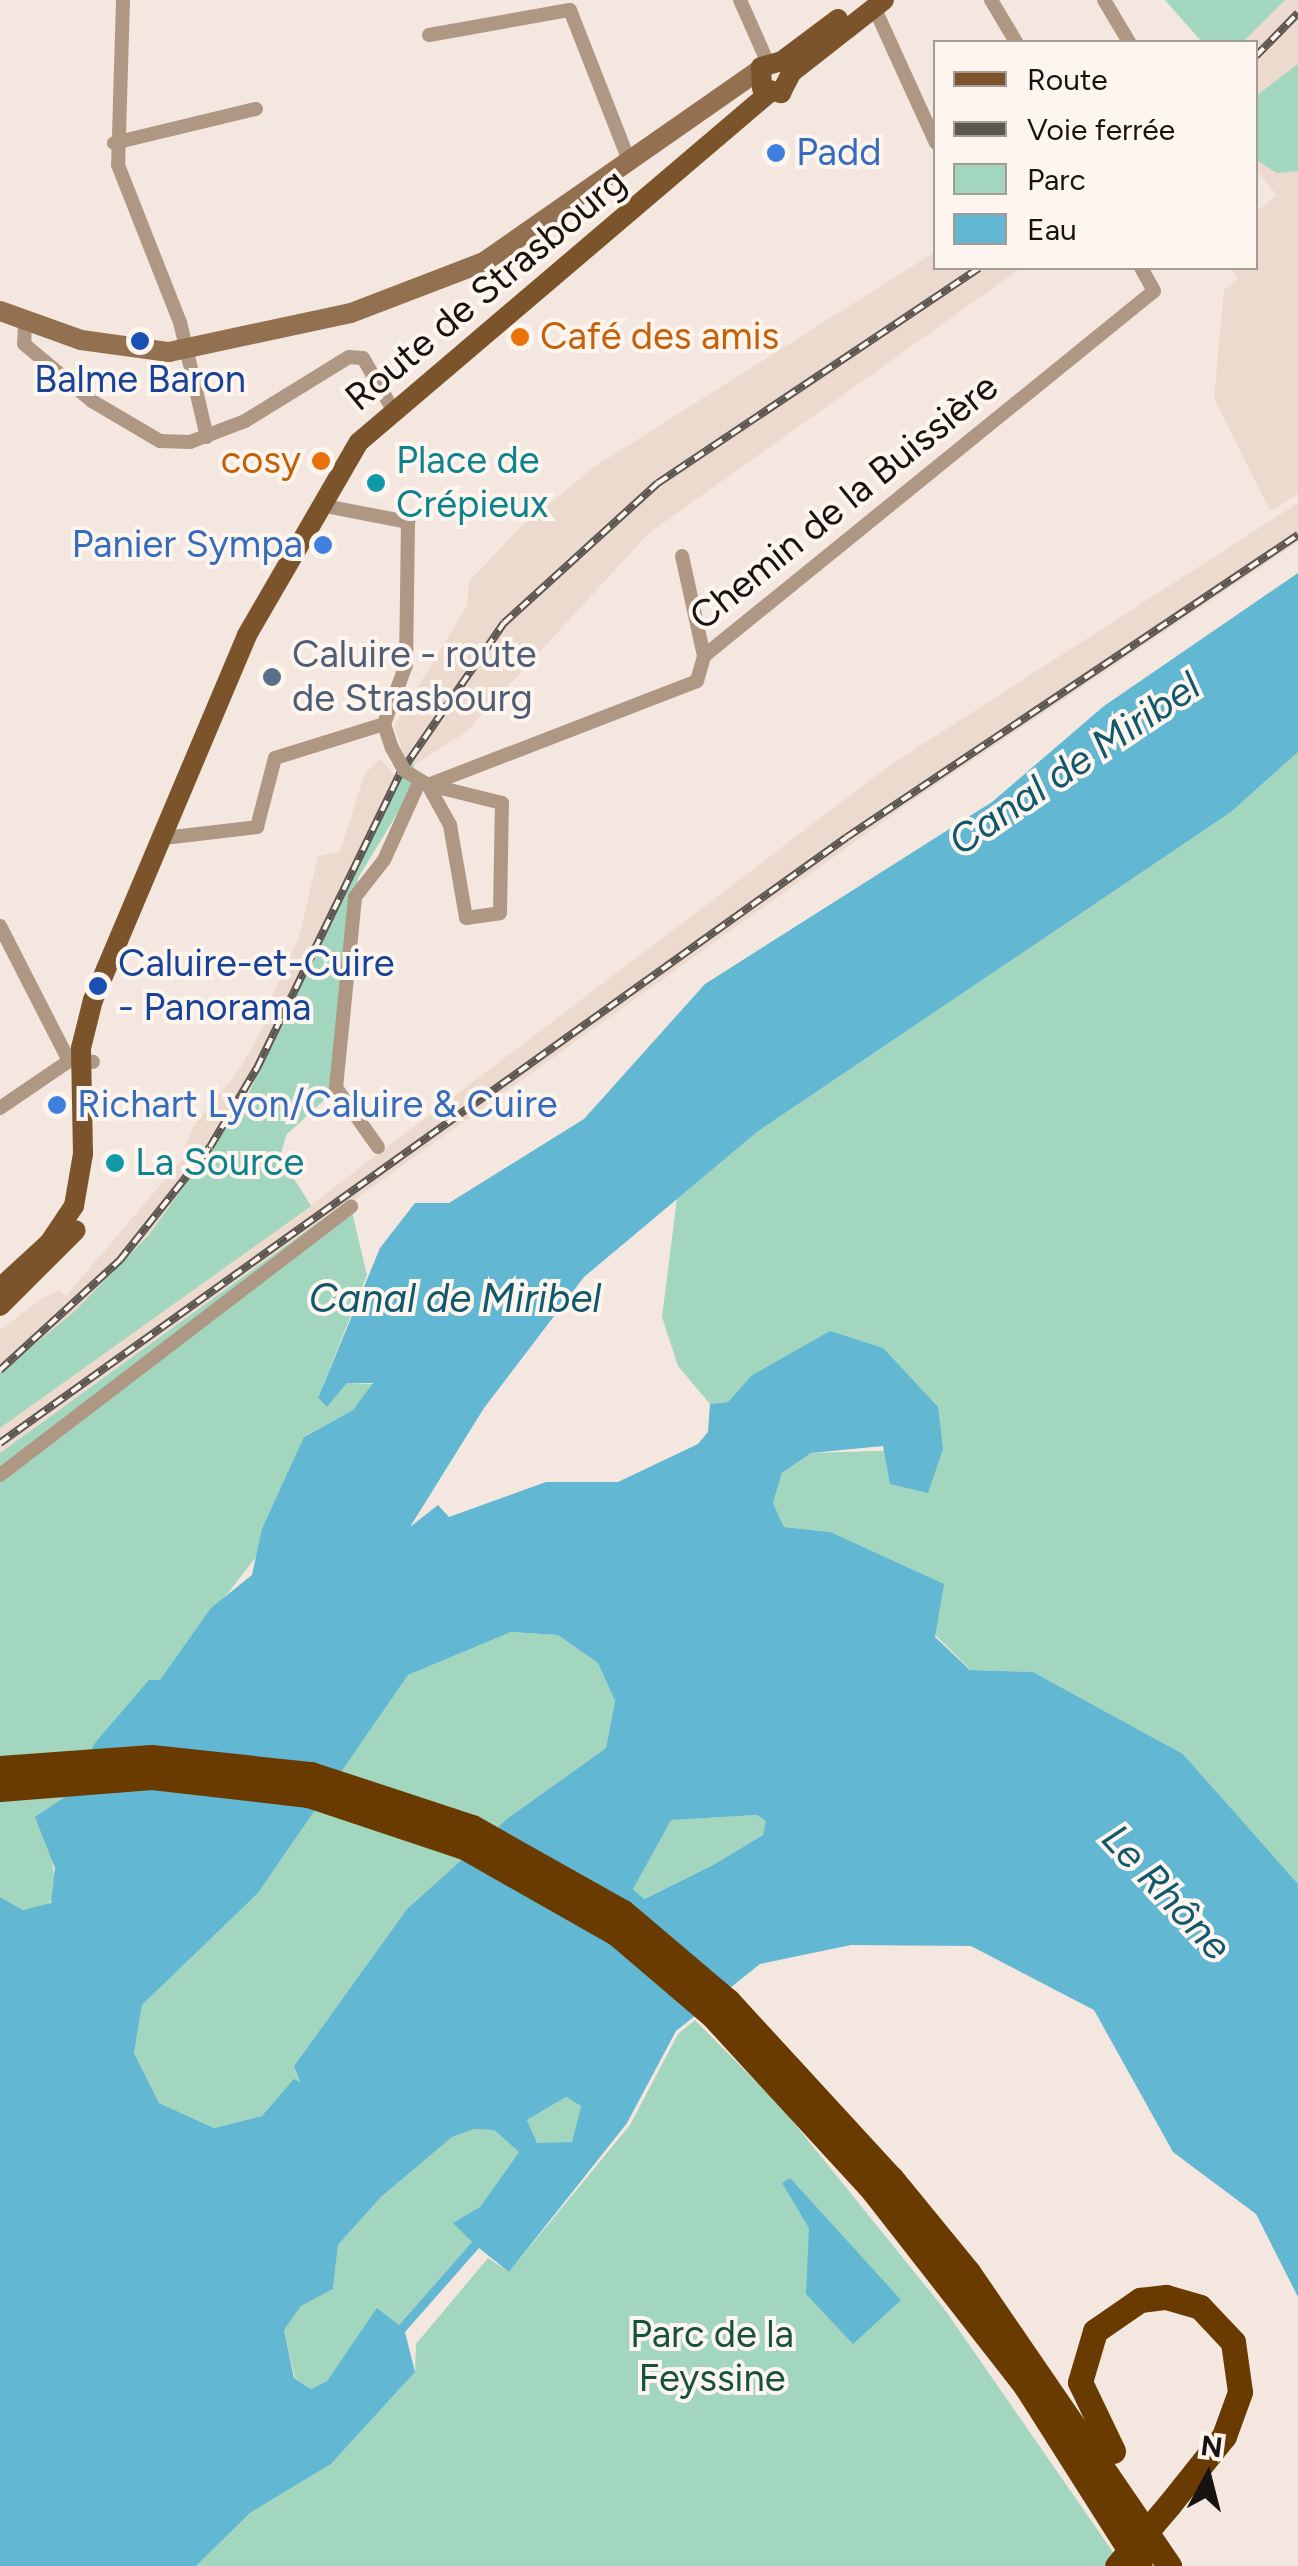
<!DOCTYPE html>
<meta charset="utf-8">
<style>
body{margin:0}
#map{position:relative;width:1298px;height:2566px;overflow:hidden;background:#f3e7df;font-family:Figtree,sans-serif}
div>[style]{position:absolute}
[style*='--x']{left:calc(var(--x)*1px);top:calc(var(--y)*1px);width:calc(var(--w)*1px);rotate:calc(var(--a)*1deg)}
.built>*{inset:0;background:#eddace}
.green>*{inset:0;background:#a2d6be}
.water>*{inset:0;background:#62b7d3}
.street>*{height:14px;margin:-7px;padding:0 7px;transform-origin:7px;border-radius:7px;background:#af9883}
.secondary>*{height:20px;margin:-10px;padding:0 10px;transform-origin:10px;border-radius:10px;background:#927050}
.primary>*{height:20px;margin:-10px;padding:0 10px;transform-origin:10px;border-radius:10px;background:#7c542b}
.highway>*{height:25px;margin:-12.5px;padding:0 12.5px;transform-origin:12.5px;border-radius:12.5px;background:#693b00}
.rail>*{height:8px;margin-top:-4px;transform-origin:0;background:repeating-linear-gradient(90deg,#fff5ef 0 11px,#5c5651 0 22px);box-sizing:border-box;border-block:2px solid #5c5651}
.street-bridge>*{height:14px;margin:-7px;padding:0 7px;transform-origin:7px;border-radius:7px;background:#af9883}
.highway-bridge>*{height:25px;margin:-12.5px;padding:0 12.5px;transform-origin:12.5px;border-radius:12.5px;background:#693b00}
.dots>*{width:28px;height:28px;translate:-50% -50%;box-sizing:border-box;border:5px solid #fff5ef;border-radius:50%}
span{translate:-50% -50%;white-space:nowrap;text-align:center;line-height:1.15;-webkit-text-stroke:8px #fff5ef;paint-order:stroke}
.shop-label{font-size:38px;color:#366cbe}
.left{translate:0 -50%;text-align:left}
.right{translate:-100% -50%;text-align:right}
.street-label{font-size:38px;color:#171310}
.food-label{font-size:38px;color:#c56008}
.transit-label{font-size:38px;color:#164399}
.culture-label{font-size:38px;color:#0d838f}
.service-label{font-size:38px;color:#4e5e75}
.park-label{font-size:38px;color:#16533d}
.water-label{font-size:40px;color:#10586c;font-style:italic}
.legend{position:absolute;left:933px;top:40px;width:325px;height:230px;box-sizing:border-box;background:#fff5ef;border:2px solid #a29b96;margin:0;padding:12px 18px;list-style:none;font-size:30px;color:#171310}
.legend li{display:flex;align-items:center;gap:20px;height:50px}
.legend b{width:50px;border:2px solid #a29b96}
.north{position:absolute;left:1158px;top:2426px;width:100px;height:100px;-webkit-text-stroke:8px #fff5ef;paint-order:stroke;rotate:7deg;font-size:28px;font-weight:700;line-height:40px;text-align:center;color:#171310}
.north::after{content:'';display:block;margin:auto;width:35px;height:45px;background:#171310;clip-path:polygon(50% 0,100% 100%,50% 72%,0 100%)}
</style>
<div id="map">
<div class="built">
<div style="clip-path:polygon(1285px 0,1298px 0,1298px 494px,1270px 511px,1214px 398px,1224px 290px,1238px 279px,1230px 268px,1256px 268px,1256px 212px,1277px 195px,1256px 170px,1256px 42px,1243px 42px)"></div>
<div style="clip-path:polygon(935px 252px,936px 268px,1021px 268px,649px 533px,466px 732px,414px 765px,406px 760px,394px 726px,467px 606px,469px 581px,520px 528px,594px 467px)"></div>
<div style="clip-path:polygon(1298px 503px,1298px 542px,905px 806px,0 1453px,0 1330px,41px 1299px,59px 1290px,66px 1296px,190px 1150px,185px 1146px,197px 1121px,239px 1070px,272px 1012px,267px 1008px,300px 934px,318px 856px,340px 851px,365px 773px,381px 759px,409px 794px,358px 878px,335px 1090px,286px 1135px,280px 1157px,311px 1205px,889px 766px)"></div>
</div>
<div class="green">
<div style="clip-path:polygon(1165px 0,1285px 0,1243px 42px,1202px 42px)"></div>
<div style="clip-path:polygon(1298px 64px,1298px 171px,1277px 173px,1256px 160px,1256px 96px)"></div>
<div style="clip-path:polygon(1298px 752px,1298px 1884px,1183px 1754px,1033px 1672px,971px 1670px,830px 1532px,784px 1527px,773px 1503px,782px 1473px,811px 1453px,943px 1449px,751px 1376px,728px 1402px,710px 1404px,678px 1366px,662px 1317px,677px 1199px,757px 1132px,1231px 812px)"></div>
<div style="clip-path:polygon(406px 760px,414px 765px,409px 794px,358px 878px,335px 1090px,286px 1135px,280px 1157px,311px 1206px,0 1428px,0 1373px,75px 1311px,149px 1235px,247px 1097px)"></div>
<div style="clip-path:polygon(349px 1200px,367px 1275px,318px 1398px,327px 1407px,347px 1383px,373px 1384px,353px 1410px,305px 1436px,256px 1557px,160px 1680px,94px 1744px,71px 1793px,46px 1813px,56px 1891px,47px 1907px,23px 1910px,0 1897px,0 1453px)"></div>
<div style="clip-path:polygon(511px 1632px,558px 1635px,598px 1663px,615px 1701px,606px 1748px,508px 1818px,407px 1909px,294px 2066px,300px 2084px,262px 2116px,214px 2128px,159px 2103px,134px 2053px,142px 2005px,258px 1893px,408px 1675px)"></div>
<div style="clip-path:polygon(757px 1815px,767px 1821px,763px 1835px,713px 1865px,643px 1899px,633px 1888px,670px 1820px)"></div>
<div style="clip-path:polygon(695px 2020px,781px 2107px,945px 2310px,1115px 2555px,1106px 2566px,196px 2566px,250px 2513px,331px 2464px,415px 2372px,416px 2344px,488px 2258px,509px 2272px,630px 2125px,678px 2034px)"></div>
<div style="clip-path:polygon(566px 2097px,581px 2106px,572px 2142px,537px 2144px,527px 2120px)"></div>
<div style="clip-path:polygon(474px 2129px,494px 2130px,519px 2152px,480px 2207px,455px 2224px,472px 2242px,399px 2325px,378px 2309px,327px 2381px,311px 2389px,295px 2378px,284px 2330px,301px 2306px,333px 2289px,338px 2245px,381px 2197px,452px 2137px)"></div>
</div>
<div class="water">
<div style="clip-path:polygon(evenodd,1298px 573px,1298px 752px,1231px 812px,757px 1132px,584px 1277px,484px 1408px,410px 1527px,438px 1505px,449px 1517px,546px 1482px,618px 1482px,698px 1444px,708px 1432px,710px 1404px,728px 1402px,751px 1376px,830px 1331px,883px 1348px,938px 1407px,943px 1449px,928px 1493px,890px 1484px,883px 1446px,811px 1453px,782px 1473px,773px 1503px,784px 1527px,830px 1532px,944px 1584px,935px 1637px,970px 1670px,1033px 1672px,1183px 1754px,1298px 1884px,1298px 2297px,1256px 2214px,1173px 2152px,1094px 2010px,971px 1946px,851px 1945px,760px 1964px,676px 2031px,627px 2123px,509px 2272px,479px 2248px,405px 2332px,415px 2372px,331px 2464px,250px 2513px,196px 2566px,0 2566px,0 1897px,23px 1910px,51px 1903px,55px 1868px,35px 1817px,71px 1793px,94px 1744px,149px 1680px,160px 1680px,211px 1608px,252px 1575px,262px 1529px,304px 1437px,353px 1410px,373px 1383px,347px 1383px,327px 1407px,318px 1398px,380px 1248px,415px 1203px,449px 1203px,584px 1119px,705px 984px,992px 802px,1104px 706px,1298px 573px,511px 1632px,558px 1635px,598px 1663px,615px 1701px,606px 1748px,508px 1818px,407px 1909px,294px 2066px,300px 2082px,294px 2079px,262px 2116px,214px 2128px,159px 2103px,134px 2053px,142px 2005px,258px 1893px,408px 1675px,511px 1632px,1298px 573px,757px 1815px,766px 1821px,763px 1835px,713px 1865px,644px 1899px,633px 1889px,671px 1820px,757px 1815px,1298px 573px,566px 2097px,581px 2106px,572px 2142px,537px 2143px,527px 2120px,566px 2097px,1298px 573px,474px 2129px,494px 2130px,519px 2152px,480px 2207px,453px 2223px,472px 2242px,399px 2325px,377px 2308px,327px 2381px,311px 2389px,294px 2378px,284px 2330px,301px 2306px,333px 2289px,338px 2245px,381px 2197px,452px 2137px,474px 2129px)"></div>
<div style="clip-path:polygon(790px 2178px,901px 2300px,853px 2344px,806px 2294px,809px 2228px,782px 2183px)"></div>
</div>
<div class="street">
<div style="--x:123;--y:0;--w:165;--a:91.7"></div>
<div style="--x:118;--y:165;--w:169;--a:68.5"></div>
<div style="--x:180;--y:322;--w:118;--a:76.8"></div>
<div style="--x:740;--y:0;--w:67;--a:66.1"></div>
<div style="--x:991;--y:0;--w:49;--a:59.2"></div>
<div style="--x:1104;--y:0;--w:49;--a:59.2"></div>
<div style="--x:874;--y:7;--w:149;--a:65.5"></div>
<div style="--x:429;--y:35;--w:143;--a:-10.1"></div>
<div style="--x:570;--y:10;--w:164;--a:68.6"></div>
<div style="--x:114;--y:143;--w:146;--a:-13.5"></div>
<div style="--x:25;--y:321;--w:23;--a:92"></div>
<div style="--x:24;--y:344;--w:89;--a:40"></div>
<div style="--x:92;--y:401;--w:79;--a:30.5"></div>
<div style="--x:160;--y:441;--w:30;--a:2"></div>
<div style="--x:190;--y:442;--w:59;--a:-20.9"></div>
<div style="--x:245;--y:421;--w:122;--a:-31.6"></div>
<div style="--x:349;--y:357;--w:14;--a:4"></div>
<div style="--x:363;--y:358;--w:58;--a:59.9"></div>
<div style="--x:320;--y:505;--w:90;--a:10.9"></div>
<div style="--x:408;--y:522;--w:143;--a:90.8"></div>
<div style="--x:406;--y:665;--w:63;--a:110.4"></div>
<div style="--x:384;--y:724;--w:25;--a:72"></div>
<div style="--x:682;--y:556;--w:102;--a:77.6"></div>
<div style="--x:405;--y:771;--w:27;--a:31"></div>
<div style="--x:428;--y:785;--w:46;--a:61.2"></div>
<div style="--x:450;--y:825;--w:94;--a:80.2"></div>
<div style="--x:466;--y:918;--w:34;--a:-8"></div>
<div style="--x:500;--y:913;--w:110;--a:-89"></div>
<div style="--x:502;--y:803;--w:75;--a:-166.1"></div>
<div style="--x:428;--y:785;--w:288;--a:-21.1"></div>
<div style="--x:697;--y:681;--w:26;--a:-74"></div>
<div style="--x:704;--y:656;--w:579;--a:-39.05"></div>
<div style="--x:1154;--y:291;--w:26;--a:-119"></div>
<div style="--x:164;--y:838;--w:94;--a:-6.7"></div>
<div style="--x:257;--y:827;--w:71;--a:-75.4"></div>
<div style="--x:275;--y:758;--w:114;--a:-17.3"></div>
<div style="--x:0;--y:926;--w:152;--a:62.9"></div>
<div style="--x:0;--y:1108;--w:83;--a:-34.3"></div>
<div style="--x:69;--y:1061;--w:24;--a:2"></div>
<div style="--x:378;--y:1147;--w:72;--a:-125.4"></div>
<div style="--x:336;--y:1088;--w:192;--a:-84.3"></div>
<div style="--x:355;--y:897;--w:47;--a:-51.9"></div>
<div style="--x:384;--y:860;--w:85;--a:-65.6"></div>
<div style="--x:0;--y:1475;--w:442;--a:-37.4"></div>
</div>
<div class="secondary">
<div style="--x:0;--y:311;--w:86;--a:19.7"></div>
<div style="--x:81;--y:340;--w:89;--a:7.8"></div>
<div style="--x:169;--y:352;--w:186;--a:-12.1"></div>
<div style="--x:351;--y:313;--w:142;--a:-21"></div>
<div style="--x:484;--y:262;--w:335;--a:-34.9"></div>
</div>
<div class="primary">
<div style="--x:782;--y:61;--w:70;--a:-36.9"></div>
<div style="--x:782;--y:61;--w:22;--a:164"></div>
<div style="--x:761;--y:67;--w:21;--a:87"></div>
<div style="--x:762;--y:88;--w:20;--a:15"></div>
<div style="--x:781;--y:93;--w:22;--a:-63"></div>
<div style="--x:791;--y:73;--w:118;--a:-38.1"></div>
<div style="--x:0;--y:1288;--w:67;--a:-42.6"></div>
<div style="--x:49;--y:1243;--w:45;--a:-56"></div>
<div style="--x:74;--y:1206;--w:53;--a:-80.2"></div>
<div style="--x:83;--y:1154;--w:106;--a:-91.1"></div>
<div style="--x:81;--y:1048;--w:49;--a:-76"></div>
<div style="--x:93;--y:1000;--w:396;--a:-67.1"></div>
<div style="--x:247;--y:635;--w:223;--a:-59.9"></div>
<div style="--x:359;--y:442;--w:538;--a:-40.41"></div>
<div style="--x:0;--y:1306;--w:107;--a:-45"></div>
</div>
<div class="highway">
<div style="--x:0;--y:1768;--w:151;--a:-4.2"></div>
<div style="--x:151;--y:1757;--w:161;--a:6.1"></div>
<div style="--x:311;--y:1774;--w:169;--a:18.2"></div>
<div style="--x:472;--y:1827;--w:173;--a:29.4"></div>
<div style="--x:623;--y:1912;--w:138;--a:40.3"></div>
<div style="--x:728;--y:2001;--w:241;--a:47.4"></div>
<div style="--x:891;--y:2178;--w:122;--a:50.7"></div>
<div style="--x:968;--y:2272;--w:356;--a:55.6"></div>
<div style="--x:0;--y:1789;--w:152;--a:-4.5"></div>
<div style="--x:152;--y:1777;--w:157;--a:6.6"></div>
<div style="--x:308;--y:1795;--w:164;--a:18.4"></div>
<div style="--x:464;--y:1847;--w:176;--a:29.6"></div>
<div style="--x:617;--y:1934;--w:126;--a:40.5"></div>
<div style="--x:713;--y:2016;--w:235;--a:47.4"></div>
<div style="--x:872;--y:2189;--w:249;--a:52"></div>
<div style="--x:1025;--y:2385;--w:214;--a:57.6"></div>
<div style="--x:1113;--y:2451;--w:76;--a:-115.6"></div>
<div style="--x:1080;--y:2382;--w:53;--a:-73.6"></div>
<div style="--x:1095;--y:2331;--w:55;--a:-34.6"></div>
<div style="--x:1140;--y:2300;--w:26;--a:-7"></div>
<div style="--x:1166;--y:2297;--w:35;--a:16"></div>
<div style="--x:1200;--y:2307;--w:48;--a:46.7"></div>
<div style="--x:1233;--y:2342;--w:50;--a:82"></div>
<div style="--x:1240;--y:2392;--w:47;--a:110"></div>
<div style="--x:1224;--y:2436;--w:88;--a:128.6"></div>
</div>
<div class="rail">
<div style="--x:1256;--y:56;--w:60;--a:-45.7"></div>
<div style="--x:0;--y:1370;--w:163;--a:-42.5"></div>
<div style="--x:120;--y:1260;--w:144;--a:-51.5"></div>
<div style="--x:210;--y:1147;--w:92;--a:-59.3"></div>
<div style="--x:257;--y:1068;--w:326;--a:-64.1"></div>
<div style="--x:399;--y:775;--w:185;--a:-55.4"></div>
<div style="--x:504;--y:623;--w:208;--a:-42.3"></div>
<div style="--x:658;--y:483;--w:386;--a:-33.8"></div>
<div style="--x:0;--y:1443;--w:1041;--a:-35.58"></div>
<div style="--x:847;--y:837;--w:543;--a:-33.81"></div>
</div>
<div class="street-bridge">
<div style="--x:392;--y:748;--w:26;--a:61"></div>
</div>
<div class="highway-bridge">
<div style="--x:1117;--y:2566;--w:80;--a:-49.6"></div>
</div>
<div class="dots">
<div style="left:776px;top:153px;background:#3f7fe0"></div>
<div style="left:520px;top:337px;background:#e8710a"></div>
<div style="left:140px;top:341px;background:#1a4fb4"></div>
<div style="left:321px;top:461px;background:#e8710a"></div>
<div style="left:376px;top:483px;background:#0f9aa8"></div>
<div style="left:323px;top:545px;background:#3f7fe0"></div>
<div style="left:272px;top:677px;background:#5c6f8a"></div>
<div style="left:98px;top:986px;background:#1a4fb4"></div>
<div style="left:57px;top:1105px;background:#3f7fe0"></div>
<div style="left:115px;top:1163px;background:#0f9aa8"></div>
</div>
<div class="shop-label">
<span class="left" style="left:796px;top:153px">Padd</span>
<span class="right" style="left:303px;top:545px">Panier Sympa</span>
<span class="left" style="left:77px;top:1105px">Richart Lyon/Caluire &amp; Cuire</span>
</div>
<div class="street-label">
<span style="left:486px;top:290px;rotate:-40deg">Route de Strasbourg</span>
<span style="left:844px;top:502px;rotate:-39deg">Chemin de la Buissière</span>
</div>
<div class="food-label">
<span class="left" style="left:540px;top:337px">Café des amis</span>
<span class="right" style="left:301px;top:461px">cosy</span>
</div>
<div class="transit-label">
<span style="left:140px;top:380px">Balme Baron</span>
<span class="left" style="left:118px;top:986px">Caluire-et-Cuire<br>- Panorama</span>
</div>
<div class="culture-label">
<span class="left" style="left:396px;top:483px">Place de<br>Crépieux</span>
<span class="left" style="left:135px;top:1163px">La Source</span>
</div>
<div class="service-label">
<span class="left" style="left:292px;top:677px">Caluire - route<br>de Strasbourg</span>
</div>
<div class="park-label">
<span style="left:712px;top:2357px">Parc de la<br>Feyssine</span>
</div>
<div class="water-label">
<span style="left:1074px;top:763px;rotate:-34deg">Canal de Miribel</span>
<span style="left:455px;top:1298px">Canal de Miribel</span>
<span style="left:1167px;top:1892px;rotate:47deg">Le Rhône</span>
</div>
<ul class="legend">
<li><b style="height:12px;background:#7c542b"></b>Route</li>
<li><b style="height:12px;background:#5c5651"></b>Voie ferrée</li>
<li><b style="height:28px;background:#a2d6be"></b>Parc</li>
<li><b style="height:28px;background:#62b7d3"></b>Eau</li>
</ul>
<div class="north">N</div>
</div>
